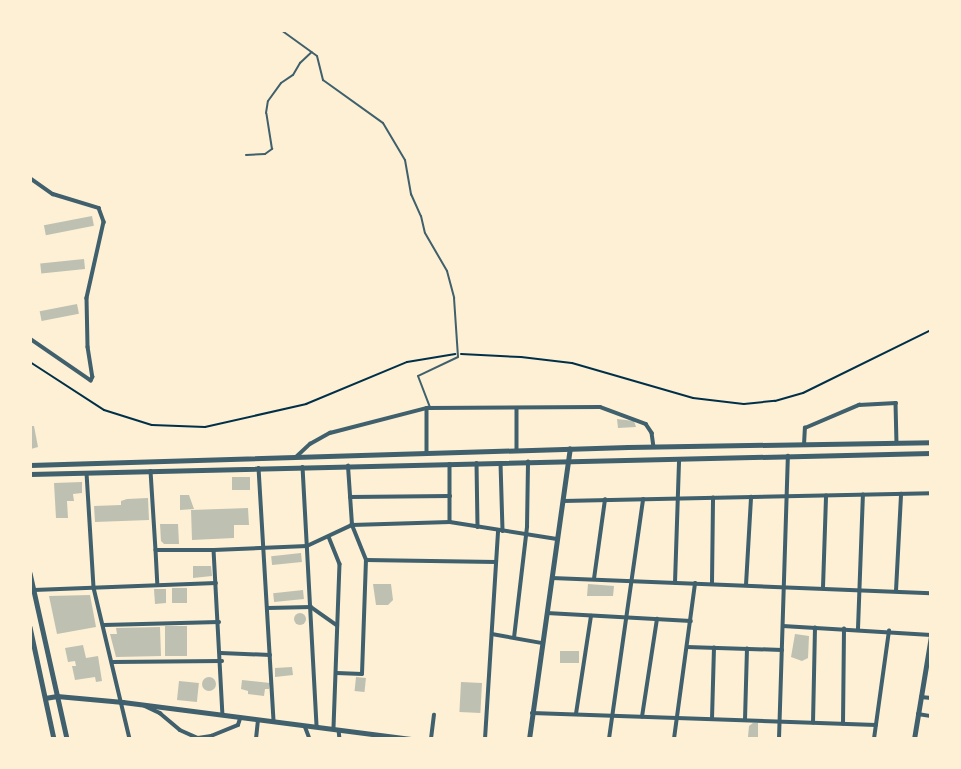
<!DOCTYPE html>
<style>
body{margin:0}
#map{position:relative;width:961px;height:769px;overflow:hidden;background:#fdf0d5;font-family:Quicksand,sans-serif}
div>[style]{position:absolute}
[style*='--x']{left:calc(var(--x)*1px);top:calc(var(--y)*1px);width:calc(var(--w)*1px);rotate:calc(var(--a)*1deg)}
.building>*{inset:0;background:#bec0b2;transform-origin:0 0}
.round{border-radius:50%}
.path>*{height:2px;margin:-1px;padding:0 1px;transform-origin:1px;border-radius:1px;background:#003049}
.service>*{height:2px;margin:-1px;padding:0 1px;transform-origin:1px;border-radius:1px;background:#3f606c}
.minor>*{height:3.5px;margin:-1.75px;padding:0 1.75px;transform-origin:1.75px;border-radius:1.75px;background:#3f606c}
.tertiary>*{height:4.5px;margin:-2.25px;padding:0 2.25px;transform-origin:2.25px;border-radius:2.25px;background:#3f606c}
span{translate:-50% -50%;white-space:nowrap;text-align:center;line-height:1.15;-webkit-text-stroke:5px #fdf0d5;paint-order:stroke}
.frame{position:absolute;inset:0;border:32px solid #fdf0d5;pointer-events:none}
</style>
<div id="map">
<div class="building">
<div style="left:92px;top:216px;width:10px;height:49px;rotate:79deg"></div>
<div style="left:84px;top:259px;width:10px;height:44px;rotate:84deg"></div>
<div style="left:77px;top:304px;width:10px;height:38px;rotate:79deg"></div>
<div style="clip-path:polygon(617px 419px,634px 421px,636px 427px,618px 428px)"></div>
<div style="clip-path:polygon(30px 426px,34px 426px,38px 447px,31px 449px)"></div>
<div style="left:250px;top:477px;width:13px;height:18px;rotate:90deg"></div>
<div style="clip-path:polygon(82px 482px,82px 493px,73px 494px,74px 501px,67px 501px,68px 518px,56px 518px,54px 483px)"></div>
<div style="clip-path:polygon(180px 495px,189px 495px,194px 509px,180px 510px)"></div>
<div style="clip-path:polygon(148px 498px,149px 520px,95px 522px,94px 506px,121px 505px,121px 501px,127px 499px)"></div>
<div style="clip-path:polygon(248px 508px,249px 525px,234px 525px,234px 538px,192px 540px,191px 510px)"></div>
<div style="clip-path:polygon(160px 524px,178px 524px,179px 544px,164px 544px,161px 541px)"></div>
<div style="left:301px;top:553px;width:9px;height:30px;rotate:84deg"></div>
<div style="clip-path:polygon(193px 566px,211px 566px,212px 576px,193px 578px)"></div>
<div style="clip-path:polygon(373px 584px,391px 584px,393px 600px,388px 605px,376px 605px)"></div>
<div style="clip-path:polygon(588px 584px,614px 586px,613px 596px,587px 596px)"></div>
<div style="left:172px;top:588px;width:15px;height:15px"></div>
<div style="clip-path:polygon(154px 589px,166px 589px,166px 603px,155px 604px)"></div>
<div style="left:303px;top:590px;width:9px;height:30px;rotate:84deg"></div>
<div style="clip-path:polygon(90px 595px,96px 627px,57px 634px,49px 596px)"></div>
<div class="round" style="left:294px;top:613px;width:12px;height:12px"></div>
<div style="left:165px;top:626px;width:22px;height:30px"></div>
<div style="clip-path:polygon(160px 627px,161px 656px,116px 657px,110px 634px,117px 634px,116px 628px)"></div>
<div style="clip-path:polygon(795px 634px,809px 636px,808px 658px,802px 661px,791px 657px)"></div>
<div style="clip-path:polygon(83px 645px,86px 658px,98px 656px,102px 681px,96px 682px,95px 677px,75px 680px,72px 666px,76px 666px,75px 661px,68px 662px,65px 648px)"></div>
<div style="left:579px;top:651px;width:12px;height:19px;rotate:90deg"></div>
<div style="clip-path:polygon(292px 667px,293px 675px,275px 677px,275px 668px)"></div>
<div class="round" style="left:202px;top:677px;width:14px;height:14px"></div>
<div style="left:356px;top:677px;width:10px;height:14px;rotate:6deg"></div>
<div style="clip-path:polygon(242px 680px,270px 683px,269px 689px,265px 689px,264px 696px,248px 694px,248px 691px,241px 689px)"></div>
<div style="left:179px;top:681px;width:20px;height:19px;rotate:6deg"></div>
<div style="left:461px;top:682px;width:21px;height:30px;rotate:3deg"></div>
<div style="clip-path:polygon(753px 723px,758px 723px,758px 738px,748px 737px,749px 726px)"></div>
</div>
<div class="path">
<div style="--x:461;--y:354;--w:60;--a:2.9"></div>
<div style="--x:521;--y:357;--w:51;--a:6.7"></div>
<div style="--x:572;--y:363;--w:126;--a:16.1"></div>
<div style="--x:693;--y:398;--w:51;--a:6.7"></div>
<div style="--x:744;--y:404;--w:31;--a:-6"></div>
<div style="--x:775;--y:401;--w:29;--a:-16"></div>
<div style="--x:803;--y:393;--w:143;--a:-26.2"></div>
<div style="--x:30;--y:362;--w:88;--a:33"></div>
<div style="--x:104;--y:410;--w:50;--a:17.4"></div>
<div style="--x:152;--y:425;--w:53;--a:2.2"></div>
<div style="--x:205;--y:427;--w:104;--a:-12.8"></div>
<div style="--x:306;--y:404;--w:109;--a:-22.6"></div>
<div style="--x:407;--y:362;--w:49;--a:-9.5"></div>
</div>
<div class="service">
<div style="--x:281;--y:30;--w:44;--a:35.8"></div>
<div style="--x:317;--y:56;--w:25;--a:76"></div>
<div style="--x:323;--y:80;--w:74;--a:35.6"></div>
<div style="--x:383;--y:123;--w:43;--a:59.3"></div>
<div style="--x:405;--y:160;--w:35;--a:80"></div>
<div style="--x:411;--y:194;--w:24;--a:66"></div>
<div style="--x:421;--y:216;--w:17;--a:77"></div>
<div style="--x:425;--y:233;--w:44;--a:59.9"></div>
<div style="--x:447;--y:271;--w:28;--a:75"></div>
<div style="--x:454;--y:298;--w:59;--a:86.1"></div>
<div style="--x:458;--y:357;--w:44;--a:154.6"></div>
<div style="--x:418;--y:376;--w:33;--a:69"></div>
<div style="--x:246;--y:155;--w:19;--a:-3"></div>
<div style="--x:265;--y:154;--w:9;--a:-36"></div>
<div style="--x:272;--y:149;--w:36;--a:-99"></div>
<div style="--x:266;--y:113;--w:12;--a:-81"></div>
<div style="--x:268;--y:101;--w:22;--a:-54"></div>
<div style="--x:281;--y:83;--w:14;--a:-34"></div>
<div style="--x:293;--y:75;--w:14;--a:-60"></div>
<div style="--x:300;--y:63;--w:16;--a:-43"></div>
</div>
<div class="minor">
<div style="--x:30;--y:178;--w:28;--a:35"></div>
<div style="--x:53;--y:194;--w:48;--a:16.9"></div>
<div style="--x:99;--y:208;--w:15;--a:70"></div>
<div style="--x:104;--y:222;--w:78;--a:102.6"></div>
<div style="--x:87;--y:298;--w:49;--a:88.8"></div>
<div style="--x:88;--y:347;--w:30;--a:81"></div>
<div style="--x:93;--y:377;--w:4;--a:117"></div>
<div style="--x:91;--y:381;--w:74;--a:-145.5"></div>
<div style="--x:427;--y:408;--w:45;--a:90"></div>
<div style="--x:517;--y:408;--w:43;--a:90"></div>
<div style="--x:804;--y:445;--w:17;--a:-87"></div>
<div style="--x:805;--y:428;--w:59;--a:-23.1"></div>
<div style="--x:859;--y:405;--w:37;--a:-3"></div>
<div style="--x:896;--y:403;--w:40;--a:88.6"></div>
<div style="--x:296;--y:457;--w:19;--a:-43"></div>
<div style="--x:310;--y:444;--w:23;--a:-29"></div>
<div style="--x:330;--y:433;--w:100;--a:-14.5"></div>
<div style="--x:427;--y:408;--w:173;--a:-0.3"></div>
<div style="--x:600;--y:407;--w:49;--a:20.3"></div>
<div style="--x:646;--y:424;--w:11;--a:56"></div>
<div style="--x:652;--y:433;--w:14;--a:82"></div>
<div style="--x:477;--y:463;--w:64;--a:89.1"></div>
<div style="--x:501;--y:463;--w:68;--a:88.3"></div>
<div style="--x:450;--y:464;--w:58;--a:90"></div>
<div style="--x:303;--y:467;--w:260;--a:86.9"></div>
<div style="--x:259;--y:468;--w:253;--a:86.6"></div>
<div style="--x:151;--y:471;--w:79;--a:86.4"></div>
<div style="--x:156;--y:550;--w:58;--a:0"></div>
<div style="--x:214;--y:550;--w:165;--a:86.9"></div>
<div style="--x:87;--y:473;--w:115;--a:86.5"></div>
<div style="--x:94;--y:588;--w:155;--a:76.6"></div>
<div style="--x:350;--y:497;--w:100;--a:-0.6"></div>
<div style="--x:563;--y:501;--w:368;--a:-1.2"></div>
<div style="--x:329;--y:537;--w:29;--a:68"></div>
<div style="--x:340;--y:564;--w:164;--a:92.1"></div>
<div style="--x:156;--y:550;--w:33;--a:87"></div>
<div style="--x:214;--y:550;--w:93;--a:-2.5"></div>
<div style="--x:307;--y:546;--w:50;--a:-25"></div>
<div style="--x:352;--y:525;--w:98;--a:-1.8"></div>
<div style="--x:450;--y:522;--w:108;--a:9"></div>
<div style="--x:366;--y:560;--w:130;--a:0.9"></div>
<div style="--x:552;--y:578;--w:379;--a:2.3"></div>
<div style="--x:594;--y:579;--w:80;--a:-82.1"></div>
<div style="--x:675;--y:583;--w:123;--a:-88.1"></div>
<div style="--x:712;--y:583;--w:85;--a:-89.3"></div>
<div style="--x:746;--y:585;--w:88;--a:-86.7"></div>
<div style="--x:823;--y:588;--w:92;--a:-88.1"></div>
<div style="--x:34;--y:590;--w:182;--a:-2.2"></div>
<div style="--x:896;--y:591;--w:97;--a:-87"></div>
<div style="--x:268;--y:608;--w:43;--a:-1.3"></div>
<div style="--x:311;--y:607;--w:32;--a:35"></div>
<div style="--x:547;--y:613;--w:144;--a:3.2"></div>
<div style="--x:104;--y:625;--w:115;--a:-1.5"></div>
<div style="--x:783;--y:626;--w:148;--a:3.5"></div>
<div style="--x:858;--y:629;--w:134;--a:-87.9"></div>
<div style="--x:492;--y:634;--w:51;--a:10.2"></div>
<div style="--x:514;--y:638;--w:112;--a:-83.3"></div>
<div style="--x:527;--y:527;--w:65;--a:-89.1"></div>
<div style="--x:687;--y:647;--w:95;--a:1.8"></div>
<div style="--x:221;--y:653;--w:49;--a:2.3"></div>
<div style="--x:112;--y:662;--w:110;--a:-0.5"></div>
<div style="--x:337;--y:673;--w:25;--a:2"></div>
<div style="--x:362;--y:674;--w:114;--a:-88"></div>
<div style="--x:366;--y:560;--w:38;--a:-112"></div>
<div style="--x:352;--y:525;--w:59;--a:-93.9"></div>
<div style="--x:921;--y:697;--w:10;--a:6"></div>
<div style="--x:145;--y:706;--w:17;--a:25"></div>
<div style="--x:160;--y:713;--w:26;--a:40"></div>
<div style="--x:180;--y:730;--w:20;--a:24"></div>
<div style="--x:198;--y:738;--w:13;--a:-9"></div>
<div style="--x:211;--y:736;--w:29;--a:-22"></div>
<div style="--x:238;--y:725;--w:6;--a:-72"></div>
<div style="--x:532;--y:713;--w:344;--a:2"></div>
<div style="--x:576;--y:714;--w:99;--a:-81.3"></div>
<div style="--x:918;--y:714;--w:13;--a:9"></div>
<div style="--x:642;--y:717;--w:99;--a:-81.3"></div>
<div style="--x:712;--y:719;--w:71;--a:-88.4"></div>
<div style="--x:745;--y:720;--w:71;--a:-88.4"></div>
<div style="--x:813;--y:723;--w:95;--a:-88.8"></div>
<div style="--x:843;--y:724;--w:95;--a:-89.4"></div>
<div style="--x:305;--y:726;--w:14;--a:69"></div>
<div style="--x:339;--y:730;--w:9;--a:84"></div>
<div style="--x:256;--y:739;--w:18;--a:-84"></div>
<div style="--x:431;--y:739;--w:24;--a:-83"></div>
<div style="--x:485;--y:739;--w:209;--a:-86.4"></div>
<div style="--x:609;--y:739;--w:242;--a:-81.9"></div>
<div style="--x:674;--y:739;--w:157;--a:-82.3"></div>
<div style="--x:779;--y:739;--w:283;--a:-88.2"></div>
<div style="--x:874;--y:739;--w:109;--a:-82.1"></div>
</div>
<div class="tertiary">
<div style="--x:30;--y:465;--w:598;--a:-1.72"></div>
<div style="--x:628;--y:447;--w:303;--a:-0.9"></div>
<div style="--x:30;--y:474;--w:901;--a:-1.34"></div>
<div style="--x:30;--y:573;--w:170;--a:77.4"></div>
<div style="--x:30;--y:627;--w:115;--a:77.9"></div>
<div style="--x:45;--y:698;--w:12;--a:-9"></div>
<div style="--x:57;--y:696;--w:66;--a:5.2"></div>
<div style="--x:123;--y:702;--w:290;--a:7.3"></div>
<div style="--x:529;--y:739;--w:293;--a:-82"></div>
<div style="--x:914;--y:739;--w:104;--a:-80.6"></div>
</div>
<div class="frame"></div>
</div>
